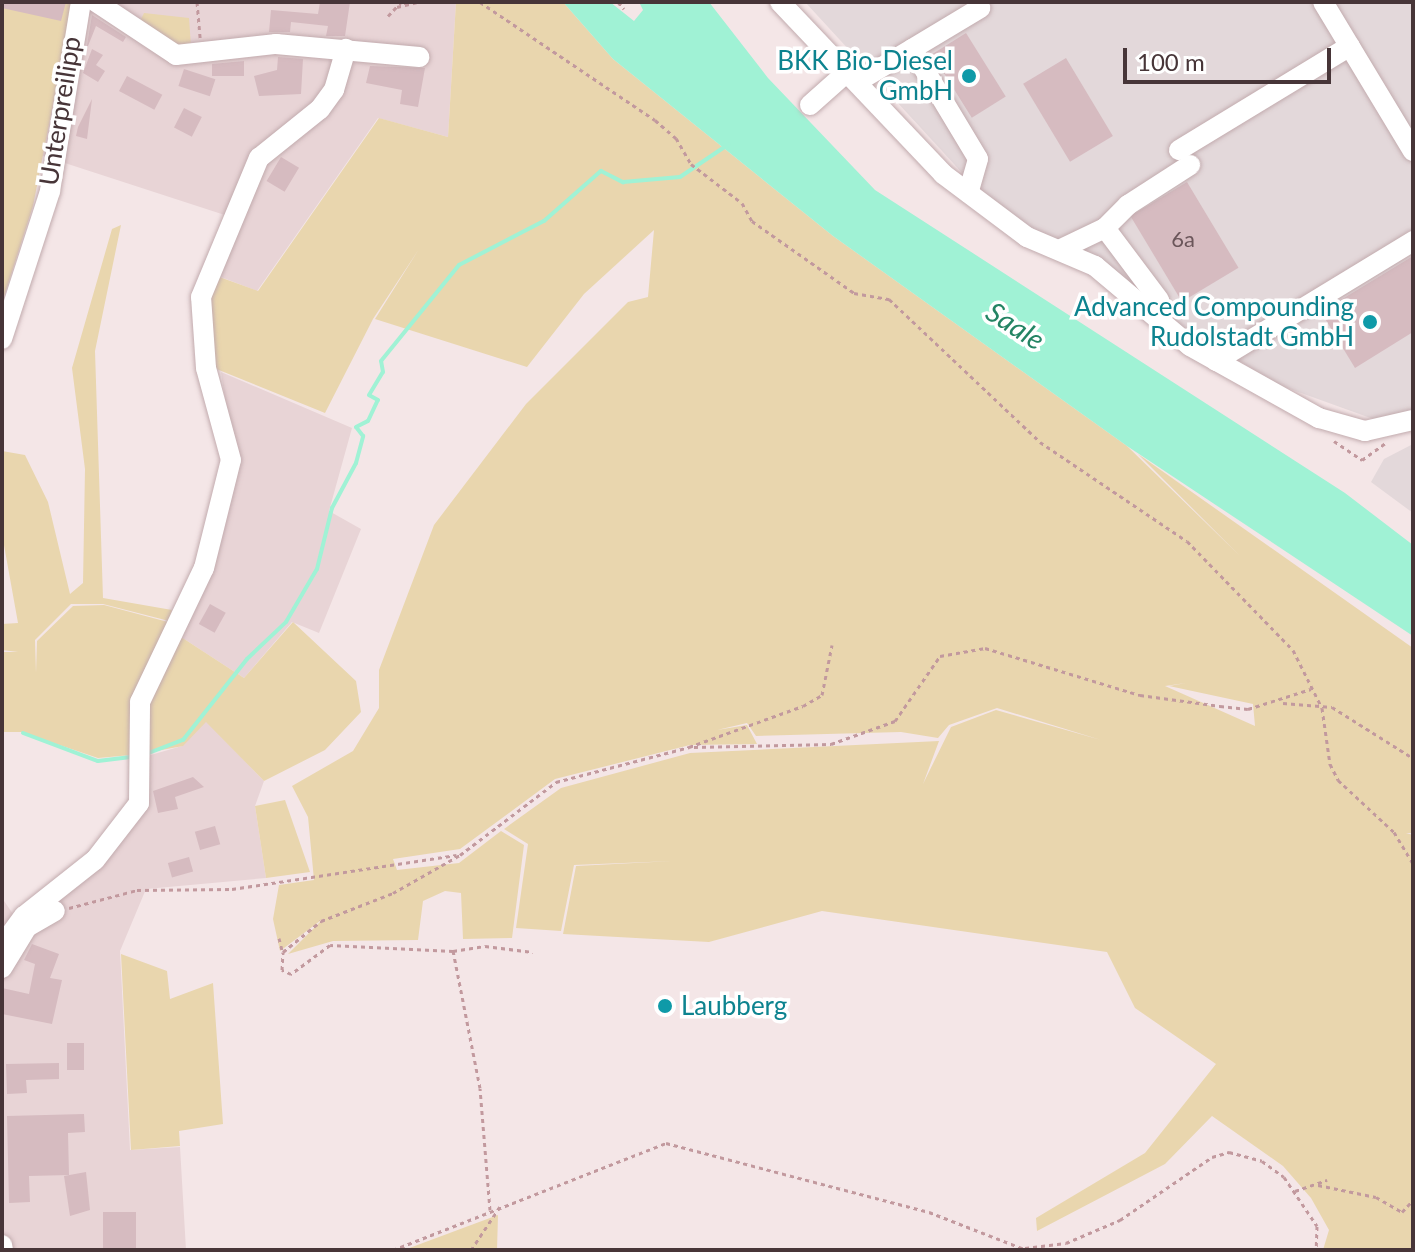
<!DOCTYPE html>
<style>
body{margin:0}
#map{position:relative;width:1415px;height:1252px;overflow:hidden;background:#f4e6e7;font-family:Lato,sans-serif}
div>[style]{position:absolute}
[style*='--x']{left:calc(var(--x)*1px);top:calc(var(--y)*1px);width:calc(var(--w)*1px);rotate:calc(var(--a)*1deg)}
.residential>*{inset:0;background:#e8d4d6}
.industrial>*{inset:0;background:#e3d8da}
.green>*{inset:0;background:#e9d6ae}
.water>*{inset:0;background:#a0f2d5}
.stream>*{height:4px;margin:-2px;padding:0 2px;transform-origin:2px;border-radius:2px;background:#a0f2d5}
.building>*{inset:0;background:#d6bbc0;transform-origin:0 0}
.path>*{height:3px;margin-top:-1.5px;transform-origin:0;background:repeating-linear-gradient(90deg,#c2999e 0 4px,transparent 0 8px)}
.roads{filter:drop-shadow(0 0 2px #c2abae) drop-shadow(0 0 2px #c2abae)}
.minor>*{height:20px;margin:-10px;padding:0 10px;transform-origin:10px;border-radius:10px;background:#fff}
.dots>*{width:22px;height:22px;translate:-50% -50%;box-sizing:border-box;border:4px solid #fff;border-radius:50%}
span{translate:-50% -50%;white-space:nowrap;text-align:center;line-height:1.15;-webkit-text-stroke:7px #fff;paint-order:stroke}
.number-label{font-size:22px;color:#6b565a}
.number-label span{-webkit-text-stroke-width:0}
.culture-label{font-size:26px;color:#0d838f}
.right{translate:-100% -50%;text-align:right}
.left{translate:0 -50%;text-align:left}
.street-label{font-size:26px;color:#473538}
.water-label{font-size:28px;color:#238463;font-style:italic}
.frame{position:absolute;inset:0;border:4px solid #473538;pointer-events:none}
.scale{position:absolute;left:1123px;top:48px;width:208px;height:36px;box-sizing:border-box;border:4px solid #473538;border-top:0;padding-left:10px;font-size:24px;line-height:28px;white-space:nowrap;color:#473538;-webkit-text-stroke:6px #fff;paint-order:stroke}
</style>
<div id="map">
<div class="residential">
<div style="clip-path:polygon(2px 2px,456px 2px,448px 137px,378px 118px,257px 291px,218px 276px,237px 219px,28px 151px)"></div>
<div style="clip-path:polygon(221px 372px,352px 428px,329px 511px,361px 529px,319px 633px,292px 622px,244px 678px,178px 635px,235px 465px)"></div>
<div style="clip-path:polygon(206px 721px,264px 781px,255px 806px,266px 878px,146px 889px,120px 951px,130px 1150px,180px 1147px,186px 1250px,2px 1250px,2px 898px,13px 914px,92px 857px,136px 798px,130px 761px,182px 746px)"></div>
</div>
<div class="industrial">
<div style="clip-path:polygon(805px 2px,1413px 2px,1413px 412px,1376px 420px,1279px 385px,1174px 322px,1090px 253px,1047px 238px,988px 201px)"></div>
<div style="clip-path:polygon(1413px 444px,1413px 513px,1371px 482px,1384px 459px)"></div>
</div>
<div class="green">
<div style="clip-path:polygon(2px 2px,73px 2px,33px 206px,2px 303px)"></div>
<div style="clip-path:polygon(evenodd,456px 2px,563px 2px,613px 59px,833px 236px,1127px 446px,1240px 556px,1138px 454px,1413px 648px,1413px 833px,1406px 833px,1413px 835px,1413px 1250px,1323px 1250px,1329px 1230px,1311px 1198px,1283px 1166px,1212px 1116px,1165px 1164px,1037px 1231px,1036px 1218px,1145px 1153px,1216px 1064px,1135px 1008px,1107px 952px,822px 911px,709px 942px,563px 934px,576px 866px,673px 861px,574px 865px,561px 931px,516px 928px,528px 844px,504px 829px,561px 788px,690px 753px,939px 741px,923px 784px,951px 727px,996px 710px,1101px 740px,997px 708px,949px 725px,938px 738px,901px 732px,756px 736px,747px 723px,717px 730px,747px 725px,757px 744px,690px 745px,555px 779px,460px 849px,393px 859px,397px 870px,459px 863px,501px 831px,524px 845px,512px 938px,463px 939px,461px 893px,445px 891px,423px 901px,418px 940px,333px 941px,288px 954px,324px 918px,280px 951px,273px 919px,279px 885px,314px 880px,308px 817px,292px 786px,353px 751px,379px 708px,379px 670px,434px 525px,526px 404px,628px 302px,648px 297px,654px 230px,584px 294px,527px 367px,375px 319px,419px 249px,373px 319px,325px 413px,209px 366px,205px 332px,214px 275px,258px 291px,379px 118px,448px 137px,456px 2px,1186px 683px,1169px 686px,1253px 704px,1255px 726px,1165px 686px,1186px 683px)"></div>
<div style="clip-path:polygon(144px 13px,189px 18px,191px 46px,174px 47px,139px 23px)"></div>
<div style="clip-path:polygon(121px 225px,95px 351px,103px 598px,172px 610px,169px 621px,103px 604px,71px 604px,35px 640px,36px 673px,37px 641px,73px 606px,104px 605px,168px 622px,131px 755px,98px 758px,21px 732px,2px 732px,2px 652px,18px 652px,2px 650px,2px 624px,18px 623px,2px 534px,2px 451px,25px 455px,48px 502px,70px 594px,83px 583px,85px 469px,72px 368px,112px 229px)"></div>
<div style="clip-path:polygon(293px 622px,356px 681px,361px 712px,325px 750px,264px 781px,206px 722px,183px 746px,140px 754px,142px 703px,178px 635px,244px 678px)"></div>
<div style="clip-path:polygon(285px 800px,310px 872px,266px 878px,255px 806px)"></div>
<div style="clip-path:polygon(121px 954px,167px 971px,170px 999px,213px 983px,223px 1124px,179px 1131px,180px 1146px,131px 1150px)"></div>
<div style="clip-path:polygon(498px 1215px,497px 1250px,404px 1250px)"></div>
</div>
<div class="water">
<div style="clip-path:polygon(563px 2px,610px 2px,634px 21px,643px 10px,639px 2px,709px 2px,768px 78px,875px 190px,1345px 493px,1413px 545px,1413px 636px,1127px 446px,833px 236px,613px 59px)"></div>
</div>
<div class="stream">
<div style="--x:23;--y:733;--w:80;--a:20.5"></div>
<div style="--x:98;--y:761;--w:35;--a:-7"></div>
<div style="--x:146;--y:754;--w:40;--a:-21"></div>
<div style="--x:183;--y:740;--w:103;--a:-51.7"></div>
<div style="--x:247;--y:659;--w:54;--a:-43.5"></div>
<div style="--x:286;--y:622;--w:61;--a:-59.7"></div>
<div style="--x:317;--y:569;--w:63;--a:-76.2"></div>
<div style="--x:332;--y:508;--w:51;--a:-61.9"></div>
<div style="--x:356;--y:463;--w:28;--a:-75"></div>
<div style="--x:363;--y:436;--w:11;--a:-128"></div>
<div style="--x:356;--y:427;--w:13;--a:-27"></div>
<div style="--x:368;--y:421;--w:23;--a:-65"></div>
<div style="--x:378;--y:400;--w:10;--a:-151"></div>
<div style="--x:369;--y:395;--w:27;--a:-59"></div>
<div style="--x:383;--y:372;--w:11;--a:-100"></div>
<div style="--x:381;--y:361;--w:124;--a:-50.9"></div>
<div style="--x:459;--y:265;--w:96;--a:-27.4"></div>
<div style="--x:544;--y:221;--w:76;--a:-41.3"></div>
<div style="--x:601;--y:171;--w:25;--a:27"></div>
<div style="--x:623;--y:182;--w:57;--a:-5"></div>
<div style="--x:680;--y:177;--w:59;--a:-34"></div>
</div>
<div class="building">
<div style="clip-path:polygon(2px 2px,66px 2px,61px 21px,2px 8px)"></div>
<div style="clip-path:polygon(320px 2px,350px 2px,345px 36px,326px 36px,328px 26px,291px 22px,290px 32px,269px 32px,271px 10px,318px 14px)"></div>
<div style="clip-path:polygon(92px 15px,126px 37px,123px 42px,96px 26px,86px 51px)"></div>
<div style="left:966px;top:33px;width:75px;height:40px;rotate:58deg"></div>
<div style="clip-path:polygon(92px 49px,103px 55px,96px 65px,105px 71px,98px 82px,83px 73px)"></div>
<div style="clip-path:polygon(278px 57px,303px 59px,301px 94px,259px 96px,254px 76px,277px 70px)"></div>
<div style="left:1066px;top:58px;width:91px;height:50px;rotate:59deg"></div>
<div style="clip-path:polygon(244px 61px,244px 76px,212px 76px,212px 64px)"></div>
<div style="clip-path:polygon(370px 66px,425px 68px,418px 107px,400px 104px,402px 90px,366px 83px)"></div>
<div style="left:184px;top:69px;width:33px;height:18px;rotate:18deg"></div>
<div style="left:127px;top:76px;width:40px;height:17px;rotate:28deg"></div>
<div style="clip-path:polygon(92px 99px,87px 139px,76px 136px,78px 127px)"></div>
<div style="left:184px;top:108px;width:20px;height:22px;rotate:27deg"></div>
<div style="left:281px;top:157px;width:21px;height:28px;rotate:31deg"></div>
<div style="left:1187px;top:182px;width:100px;height:66px;rotate:59deg"></div>
<div style="clip-path:polygon(1413px 256px,1413px 332px,1355px 368px,1321px 312px)"></div>
<div style="left:210px;top:604px;width:18px;height:23px;rotate:29deg"></div>
<div style="clip-path:polygon(193px 777px,204px 787px,175px 797px,178px 809px,158px 813px,153px 791px)"></div>
<div style="left:215px;top:826px;width:19px;height:21px;rotate:74deg"></div>
<div style="left:189px;top:857px;width:15px;height:22px;rotate:74deg"></div>
<div style="clip-path:polygon(32px 944px,59px 954px,50px 978px,62px 980px,52px 1024px,2px 1014px,2px 988px,29px 994px,35px 964px,24px 960px)"></div>
<div style="left:67px;top:1043px;width:17px;height:27px"></div>
<div style="clip-path:polygon(59px 1063px,59px 1079px,26px 1080px,27px 1093px,7px 1094px,6px 1064px)"></div>
<div style="clip-path:polygon(84px 1114px,85px 1132px,68px 1133px,69px 1175px,29px 1176px,30px 1202px,9px 1203px,7px 1116px)"></div>
<div style="clip-path:polygon(86px 1172px,90px 1210px,70px 1216px,64px 1176px)"></div>
<div style="left:136px;top:1212px;width:38px;height:33px;rotate:90deg"></div>
</div>
<div class="path">
<div style="--x:197;--y:2;--w:36;--a:85"></div>
<div style="--x:480;--y:2;--w:211;--a:34"></div>
<div style="--x:655;--y:120;--w:28;--a:41"></div>
<div style="--x:676;--y:138;--w:30;--a:60"></div>
<div style="--x:691;--y:164;--w:64;--a:37.4"></div>
<div style="--x:742;--y:203;--w:21;--a:61"></div>
<div style="--x:752;--y:221;--w:125;--a:35.2"></div>
<div style="--x:854;--y:293;--w:36;--a:10"></div>
<div style="--x:889;--y:299;--w:208;--a:43.4"></div>
<div style="--x:1040;--y:442;--w:177;--a:34"></div>
<div style="--x:1187;--y:541;--w:152;--a:45.8"></div>
<div style="--x:1293;--y:650;--w:65;--a:63.4"></div>
<div style="--x:1322;--y:708;--w:57;--a:81.9"></div>
<div style="--x:1330;--y:764;--w:18;--a:63"></div>
<div style="--x:1338;--y:780;--w:76;--a:42.9"></div>
<div style="--x:1394;--y:832;--w:37;--a:59"></div>
<div style="--x:618;--y:2;--w:9;--a:49"></div>
<div style="--x:397;--y:7;--w:21;--a:-14"></div>
<div style="--x:388;--y:16;--w:19;--a:-47"></div>
<div style="--x:1334;--y:441;--w:34;--a:34"></div>
<div style="--x:1362;--y:460;--w:29;--a:-36"></div>
<div style="--x:1283;--y:703;--w:49;--a:4.7"></div>
<div style="--x:1332;--y:707;--w:96;--a:32.2"></div>
<div style="--x:694;--y:747;--w:137;--a:-1.3"></div>
<div style="--x:831;--y:744;--w:68;--a:-19.8"></div>
<div style="--x:895;--y:721;--w:79;--a:-55.3"></div>
<div style="--x:940;--y:656;--w:46;--a:-10.1"></div>
<div style="--x:985;--y:648;--w:162;--a:16.9"></div>
<div style="--x:1140;--y:695;--w:81;--a:7.8"></div>
<div style="--x:1220;--y:706;--w:28;--a:6"></div>
<div style="--x:1248;--y:709;--w:66;--a:-17.6"></div>
<div style="--x:69;--y:908;--w:70;--a:-14.8"></div>
<div style="--x:137;--y:890;--w:95;--a:-0.6"></div>
<div style="--x:232;--y:889;--w:227;--a:-8.6"></div>
<div style="--x:279;--y:938;--w:12;--a:76"></div>
<div style="--x:453;--y:951;--w:32;--a:-9"></div>
<div style="--x:485;--y:946;--w:48;--a:7.1"></div>
<div style="--x:1318;--y:1185;--w:59;--a:11.7"></div>
<div style="--x:1376;--y:1197;--w:30;--a:30"></div>
<div style="--x:1402;--y:1212;--w:16;--a:-47"></div>
<div style="--x:1295;--y:1191;--w:34;--a:-19"></div>
<div style="--x:490;--y:1210;--w:122;--a:-94.7"></div>
<div style="--x:480;--y:1088;--w:140;--a:-101.1"></div>
<div style="--x:453;--y:951;--w:123;--a:-177.2"></div>
<div style="--x:330;--y:945;--w:49;--a:143.4"></div>
<div style="--x:291;--y:974;--w:10;--a:-156"></div>
<div style="--x:282;--y:970;--w:18;--a:-87"></div>
<div style="--x:283;--y:952;--w:49;--a:-39.2"></div>
<div style="--x:321;--y:921;--w:77;--a:-21.3"></div>
<div style="--x:393;--y:893;--w:77;--a:-29.6"></div>
<div style="--x:460;--y:855;--w:121;--a:-37.2"></div>
<div style="--x:556;--y:782;--w:138;--a:-14.7"></div>
<div style="--x:689;--y:747;--w:121;--a:-19.8"></div>
<div style="--x:803;--y:706;--w:22;--a:-30"></div>
<div style="--x:822;--y:695;--w:51;--a:-78.7"></div>
<div style="--x:1025;--y:1248;--w:41;--a:-7"></div>
<div style="--x:1066;--y:1243;--w:59;--a:-23.1"></div>
<div style="--x:1120;--y:1220;--w:112;--a:-34.4"></div>
<div style="--x:1212;--y:1157;--w:18;--a:-16"></div>
<div style="--x:1229;--y:1152;--w:34;--a:15"></div>
<div style="--x:1262;--y:1161;--w:27;--a:36"></div>
<div style="--x:1284;--y:1177;--w:59;--a:56"></div>
<div style="--x:1317;--y:1226;--w:24;--a:92"></div>
<div style="--x:393;--y:1250;--w:293;--a:-21.4"></div>
<div style="--x:666;--y:1143;--w:272;--a:14.7"></div>
<div style="--x:929;--y:1212;--w:105;--a:21.2"></div>
<div style="--x:471;--y:1250;--w:54;--a:-56.3"></div>
</div>
<div class="roads">
<div class="minor">
<div style="--x:96;--y:2;--w:96;--a:33.5"></div>
<div style="--x:176;--y:55;--w:101;--a:-6.3"></div>
<div style="--x:276;--y:44;--w:144;--a:5.2"></div>
<div style="--x:780;--y:2;--w:237;--a:46.5"></div>
<div style="--x:943;--y:174;--w:105;--a:36.9"></div>
<div style="--x:1027;--y:237;--w:74;--a:23.1"></div>
<div style="--x:1095;--y:266;--w:124;--a:40.1"></div>
<div style="--x:1190;--y:346;--w:148;--a:29.2"></div>
<div style="--x:1319;--y:418;--w:48;--a:15.8"></div>
<div style="--x:1365;--y:431;--w:49;--a:-12.9"></div>
<div style="--x:1323;--y:2;--w:174;--a:58.9"></div>
<div style="--x:912;--y:49;--w:128;--a:59"></div>
<div style="--x:978;--y:159;--w:35;--a:106"></div>
<div style="--x:857;--y:82;--w:144;--a:-31"></div>
<div style="--x:810;--y:105;--w:50;--a:-41.7"></div>
<div style="--x:1179;--y:150;--w:200;--a:-31.3"></div>
<div style="--x:1105;--y:228;--w:90;--a:53.1"></div>
<div style="--x:1059;--y:250;--w:51;--a:-25.6"></div>
<div style="--x:1105;--y:228;--w:33;--a:-45"></div>
<div style="--x:1128;--y:205;--w:74;--a:-32.8"></div>
<div style="--x:2;--y:339;--w:156;--a:-72"></div>
<div style="--x:50;--y:191;--w:192;--a:-80.7"></div>
<div style="--x:1216;--y:361;--w:231;--a:-31.3"></div>
<div style="--x:2;--y:946;--w:37;--a:-54"></div>
<div style="--x:24;--y:916;--w:90;--a:-38.3"></div>
<div style="--x:95;--y:860;--w:72;--a:-52.3"></div>
<div style="--x:139;--y:803;--w:101;--a:-89.4"></div>
<div style="--x:140;--y:702;--w:148;--a:-64.5"></div>
<div style="--x:204;--y:568;--w:111;--a:-76"></div>
<div style="--x:231;--y:460;--w:95;--a:-105.2"></div>
<div style="--x:206;--y:368;--w:71;--a:-94"></div>
<div style="--x:201;--y:297;--w:151;--a:-67.4"></div>
<div style="--x:259;--y:158;--w:78;--a:-38.8"></div>
<div style="--x:320;--y:109;--w:24;--a:-54"></div>
<div style="--x:334;--y:90;--w:43;--a:-73.7"></div>
<div style="--x:2;--y:968;--w:48;--a:-58.6"></div>
<div style="--x:27;--y:927;--w:32;--a:-30"></div>
<div style="--x:2;--y:1245;--w:5;--a:79"></div>
</div>
</div>
<div class="dots">
<div style="left:969px;top:76px;background:#0f9aa8"></div>
<div style="left:1370px;top:322px;background:#0f9aa8"></div>
<div style="left:665px;top:1006px;background:#0f9aa8"></div>
</div>
<div class="number-label">
<span style="left:1183px;top:239px">6a</span>
</div>
<div class="culture-label">
<span class="right" style="left:953px;top:76px">BKK Bio-Diesel<br>GmbH</span>
<span class="right" style="left:1354px;top:322px">Advanced Compounding<br>Rudolstadt GmbH</span>
<span class="left" style="left:681px;top:1006px">Laubberg</span>
</div>
<div class="street-label">
<span style="left:60px;top:111px;rotate:-81deg">Unterpreilipp</span>
</div>
<div class="water-label">
<span style="left:1016px;top:325px;rotate:33deg">Saale</span>
</div>
<div class="frame"></div>
<div class="scale">100 m</div>
</div>
